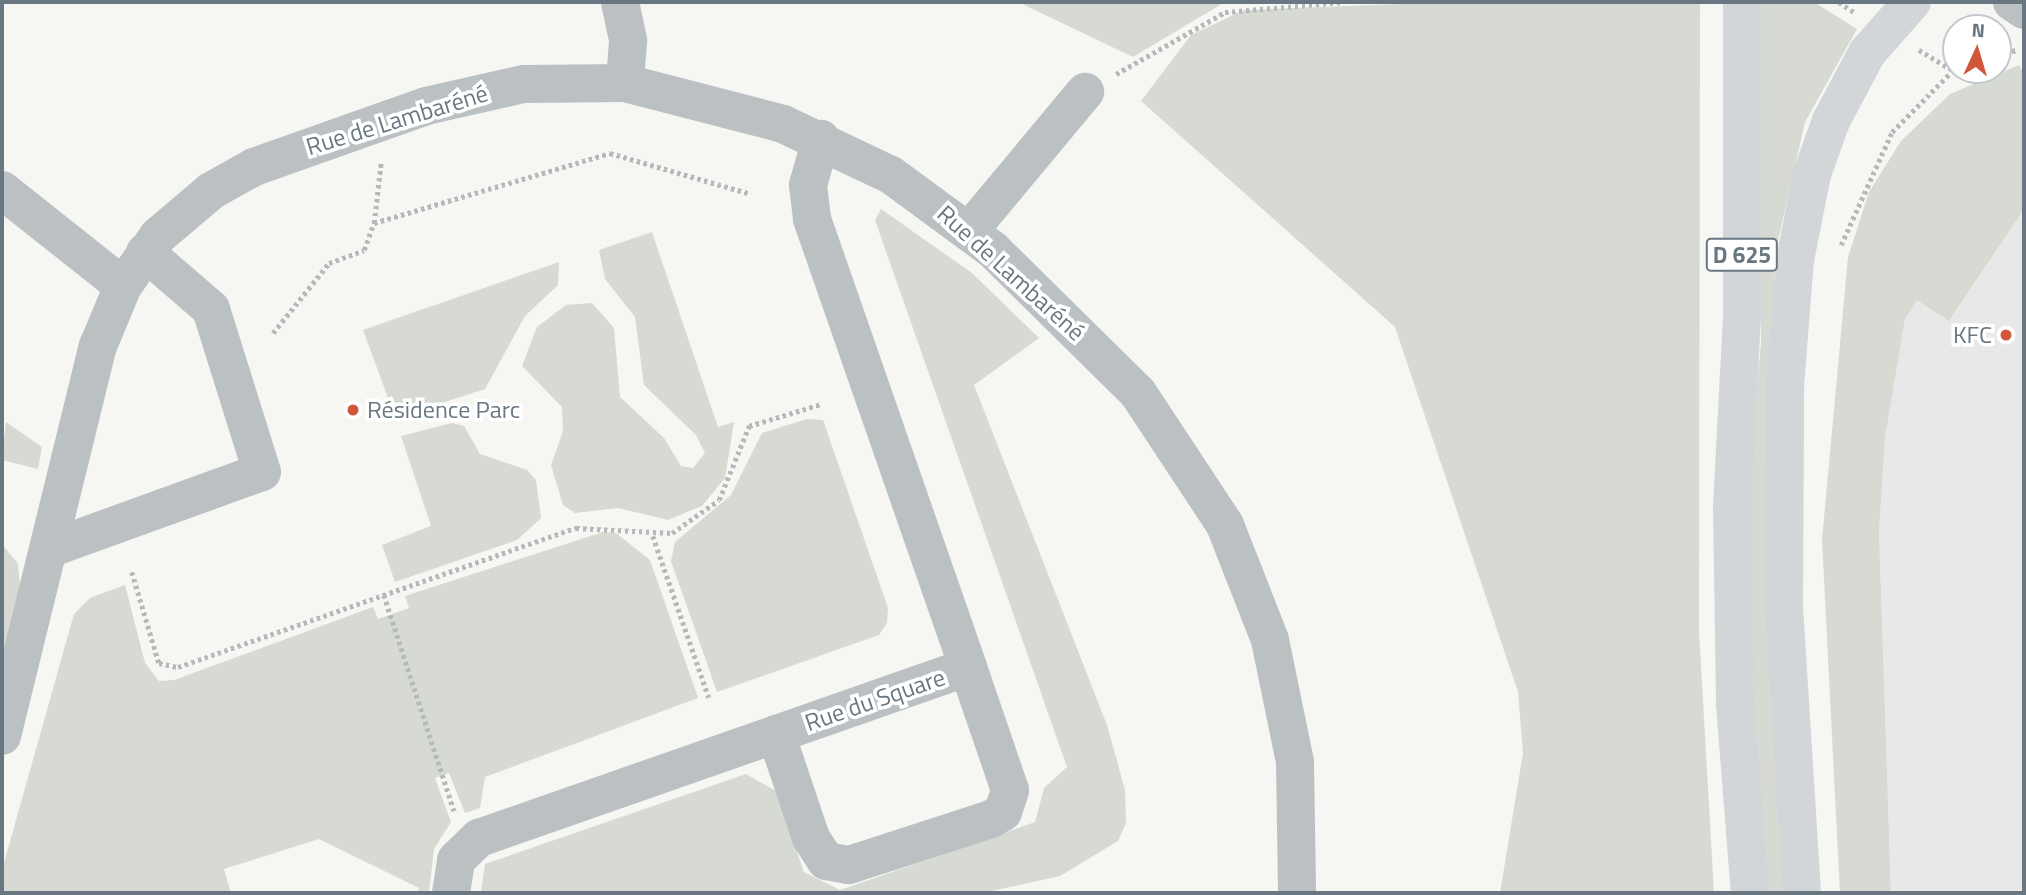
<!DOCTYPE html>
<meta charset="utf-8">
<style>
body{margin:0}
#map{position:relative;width:2026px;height:895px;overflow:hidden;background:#f6f6f3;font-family:"Titillium Web",sans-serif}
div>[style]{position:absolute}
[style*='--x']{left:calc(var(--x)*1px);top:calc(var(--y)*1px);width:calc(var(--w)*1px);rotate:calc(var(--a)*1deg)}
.built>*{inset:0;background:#e7e8e7}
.green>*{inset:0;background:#d6dad3}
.path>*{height:4.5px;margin-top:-2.25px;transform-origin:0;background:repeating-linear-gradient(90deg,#b6b9bc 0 3.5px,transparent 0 7px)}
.minor>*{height:38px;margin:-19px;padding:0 19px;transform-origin:19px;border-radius:19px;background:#bbc0c3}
.major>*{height:38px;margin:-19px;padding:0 19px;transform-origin:19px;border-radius:19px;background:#d2d6d9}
.dots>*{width:19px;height:19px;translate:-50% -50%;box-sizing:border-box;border:4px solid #fff;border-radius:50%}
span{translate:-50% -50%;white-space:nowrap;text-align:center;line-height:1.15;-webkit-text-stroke:7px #fff;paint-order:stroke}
.shield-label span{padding:2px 5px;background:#fff;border:2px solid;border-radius:5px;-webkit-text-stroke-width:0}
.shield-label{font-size:23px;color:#687781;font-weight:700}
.street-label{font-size:24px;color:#687781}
.poi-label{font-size:24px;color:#687781}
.right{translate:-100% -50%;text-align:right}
.left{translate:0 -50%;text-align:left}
.frame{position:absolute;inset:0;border:4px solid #687781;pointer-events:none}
.north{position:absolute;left:1942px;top:14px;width:70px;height:70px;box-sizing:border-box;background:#fff;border:2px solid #c3c9cd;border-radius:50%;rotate:4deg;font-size:19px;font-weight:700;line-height:28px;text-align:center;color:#687781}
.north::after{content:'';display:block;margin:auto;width:24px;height:32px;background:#d05739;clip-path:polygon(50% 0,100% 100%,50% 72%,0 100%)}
</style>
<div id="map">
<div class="built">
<div style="clip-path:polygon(2024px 209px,2024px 893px,1891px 893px,1879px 531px,1885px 438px,1905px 319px,1917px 299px,1950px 320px)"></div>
</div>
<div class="green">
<div style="clip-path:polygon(1018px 2px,1225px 2px,1133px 57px)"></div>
<div style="clip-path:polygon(1449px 2px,1700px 2px,1699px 631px,1714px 893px,1500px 893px,1523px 753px,1518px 692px,1395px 327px,1141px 101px,1191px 35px,1244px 10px)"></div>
<div style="clip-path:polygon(1760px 2px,1814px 2px,1857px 29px,1805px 122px,1775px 254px,1772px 366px,1788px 893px,1763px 893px,1756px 822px,1749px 467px,1761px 344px)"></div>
<div style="clip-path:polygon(2019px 65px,2024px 74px,2024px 209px,1949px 321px,1917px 300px,1905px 319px,1885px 438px,1879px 531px,1891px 893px,1840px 893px,1822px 540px,1848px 257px,1869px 192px,1901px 141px,1950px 94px)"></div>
<div style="clip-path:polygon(881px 209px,972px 273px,1039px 338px,974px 385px,1107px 725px,1125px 790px,1126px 823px,1118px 841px,1060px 876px,983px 893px,481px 893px,485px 864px,746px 774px,776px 791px,804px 872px,840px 890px,1035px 822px,1044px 788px,1067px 767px,875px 220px)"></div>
<div style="clip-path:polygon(652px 232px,718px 427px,734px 422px,725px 478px,702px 506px,668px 520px,618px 508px,575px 513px,563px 505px,551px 465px,563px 431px,562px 407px,522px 366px,537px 327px,566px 305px,592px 303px,614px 328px,620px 397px,664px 438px,681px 466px,693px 468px,705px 453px,696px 435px,644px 385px,635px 317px,605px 279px,599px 250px)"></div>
<div style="clip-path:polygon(559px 262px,558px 285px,525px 316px,485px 389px,439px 404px,391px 406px,363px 330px)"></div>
<div style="clip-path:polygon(807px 419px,823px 420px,888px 608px,887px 623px,879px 635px,717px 692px,671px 561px,675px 542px,731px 495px,762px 433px)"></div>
<div style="clip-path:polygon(6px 422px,42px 447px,38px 469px,2px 460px)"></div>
<div style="clip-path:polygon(452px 423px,464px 426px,480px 454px,527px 470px,536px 480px,541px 518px,517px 540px,395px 582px,382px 545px,431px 526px,401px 436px)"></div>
<div style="clip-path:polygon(603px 532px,616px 533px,650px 560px,698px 698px,485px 777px,480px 808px,465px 813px,449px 773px,435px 778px,451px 822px,434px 849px,429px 893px,417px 893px,419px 888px,319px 839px,224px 869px,231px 893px,2px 893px,2px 870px,74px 614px,90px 598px,125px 585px,145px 663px,159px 681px,174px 680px,373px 607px,378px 619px,409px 608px,405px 596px)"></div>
<div style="clip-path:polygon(2px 544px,18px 564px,20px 587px,2px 662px)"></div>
</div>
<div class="path">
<div style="--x:1839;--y:2;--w:18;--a:34"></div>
<div style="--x:1919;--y:50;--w:37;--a:31"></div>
<div style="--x:1998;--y:54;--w:19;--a:-12"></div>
<div style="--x:1116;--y:74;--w:125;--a:-29.6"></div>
<div style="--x:1225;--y:12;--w:118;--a:-4.8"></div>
<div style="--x:374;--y:223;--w:61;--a:-83.5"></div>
<div style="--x:1841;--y:245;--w:124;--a:-65.7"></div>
<div style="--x:1892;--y:132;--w:91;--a:-45.4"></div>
<div style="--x:273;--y:333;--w:90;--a:-51.3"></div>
<div style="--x:329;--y:263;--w:37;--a:-20"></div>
<div style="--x:364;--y:250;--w:29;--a:-70"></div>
<div style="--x:374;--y:223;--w:246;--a:-16.5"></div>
<div style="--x:610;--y:153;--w:147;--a:16.2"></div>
<div style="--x:653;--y:536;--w:171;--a:70.9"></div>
<div style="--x:132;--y:572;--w:95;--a:73.5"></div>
<div style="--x:159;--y:663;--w:19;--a:12"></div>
<div style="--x:178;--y:667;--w:422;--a:-19.3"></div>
<div style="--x:576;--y:528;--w:96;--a:3"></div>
<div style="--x:672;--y:533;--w:57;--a:-35.1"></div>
<div style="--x:719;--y:500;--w:80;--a:-67.9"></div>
<div style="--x:749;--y:426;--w:75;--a:-17"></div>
<div style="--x:384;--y:595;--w:227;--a:72"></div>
</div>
<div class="minor">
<div style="--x:620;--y:2;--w:40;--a:78"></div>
<div style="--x:628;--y:41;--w:42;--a:94.1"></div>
<div style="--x:2012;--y:2;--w:14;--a:34"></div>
<div style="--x:2;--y:190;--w:154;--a:38.4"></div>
<div style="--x:970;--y:230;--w:180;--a:-50.2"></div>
<div style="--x:49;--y:549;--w:226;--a:-19.9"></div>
<div style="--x:262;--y:472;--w:171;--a:-107.4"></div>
<div style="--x:211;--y:309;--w:87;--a:-139.2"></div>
<div style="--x:776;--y:734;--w:110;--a:71.4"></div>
<div style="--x:811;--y:838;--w:27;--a:57"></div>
<div style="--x:826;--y:861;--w:23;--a:10"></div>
<div style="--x:849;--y:865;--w:149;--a:-17.9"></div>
<div style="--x:991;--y:819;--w:14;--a:-30"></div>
<div style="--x:1003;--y:812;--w:23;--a:-72"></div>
<div style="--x:1010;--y:790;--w:130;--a:-108.9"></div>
<div style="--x:2;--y:736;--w:402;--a:-76.2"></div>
<div style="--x:98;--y:346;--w:65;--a:-67.4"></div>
<div style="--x:123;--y:286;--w:61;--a:-55"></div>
<div style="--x:158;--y:236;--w:70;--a:-40.3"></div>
<div style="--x:211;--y:191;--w:49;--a:-29.2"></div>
<div style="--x:254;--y:167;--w:182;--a:-19.5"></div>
<div style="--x:426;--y:106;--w:100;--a:-12.7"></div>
<div style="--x:524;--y:84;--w:101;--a:-0.6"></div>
<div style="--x:625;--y:83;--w:163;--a:14.5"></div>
<div style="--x:783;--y:124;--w:119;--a:25.3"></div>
<div style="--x:891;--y:175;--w:127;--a:36.3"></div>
<div style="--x:993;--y:250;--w:204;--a:44.6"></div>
<div style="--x:1138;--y:393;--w:158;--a:56.6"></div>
<div style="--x:1225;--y:525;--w:123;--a:68.6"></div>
<div style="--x:1270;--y:640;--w:125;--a:78.4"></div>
<div style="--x:1295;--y:762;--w:131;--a:89.1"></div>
<div style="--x:451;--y:893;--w:33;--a:-81"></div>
<div style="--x:456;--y:860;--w:32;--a:-44"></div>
<div style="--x:479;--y:838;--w:518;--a:-19.27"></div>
<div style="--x:968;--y:667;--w:475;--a:-109.2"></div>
<div style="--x:812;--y:218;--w:33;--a:-97"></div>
<div style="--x:808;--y:185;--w:48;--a:-74.2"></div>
</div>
<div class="major">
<div style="--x:1742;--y:2;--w:314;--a:90"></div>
<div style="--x:1742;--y:316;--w:191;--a:93"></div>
<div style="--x:1732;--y:507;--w:197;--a:89.1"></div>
<div style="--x:1735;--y:704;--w:190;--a:85.5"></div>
<div style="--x:1802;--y:893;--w:288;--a:-93.6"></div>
<div style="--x:1784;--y:606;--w:220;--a:-89.7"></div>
<div style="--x:1785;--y:386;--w:126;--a:-85.5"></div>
<div style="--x:1795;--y:260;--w:88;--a:-78.8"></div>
<div style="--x:1812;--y:174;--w:56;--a:-70.3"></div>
<div style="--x:1831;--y:121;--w:77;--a:-62.1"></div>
<div style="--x:1867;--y:53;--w:68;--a:-48.6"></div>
</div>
<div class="dots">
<div style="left:2006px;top:335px;background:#d05739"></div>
<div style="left:353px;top:410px;background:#d05739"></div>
</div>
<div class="shield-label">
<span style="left:1742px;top:255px">D 625</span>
</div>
<div class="street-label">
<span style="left:397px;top:120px;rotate:-17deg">Rue de Lambaréné</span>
<span style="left:1011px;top:273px;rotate:42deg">Rue de Lambaréné</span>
<span style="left:875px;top:700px;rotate:-19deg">Rue du Square</span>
</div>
<div class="poi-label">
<span class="right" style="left:1992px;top:335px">KFC</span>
<span class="left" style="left:367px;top:410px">Résidence Parc</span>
</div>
<div class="frame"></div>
<div class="north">N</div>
</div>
